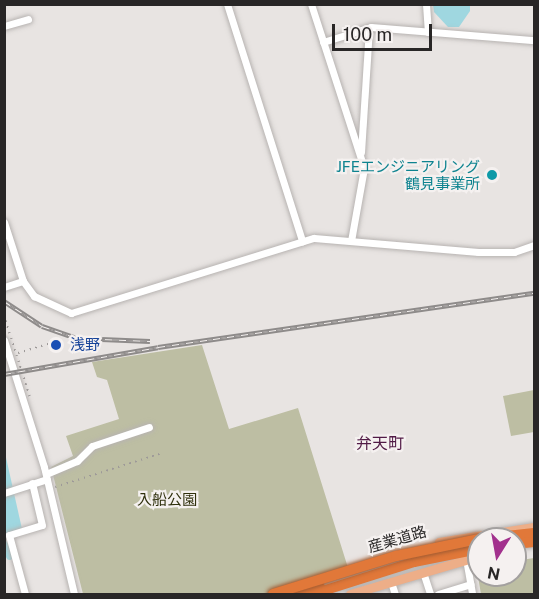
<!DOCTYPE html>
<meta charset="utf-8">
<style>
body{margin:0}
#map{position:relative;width:539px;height:599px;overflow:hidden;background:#e8e4e2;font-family:"Public Sans","Noto Sans JP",sans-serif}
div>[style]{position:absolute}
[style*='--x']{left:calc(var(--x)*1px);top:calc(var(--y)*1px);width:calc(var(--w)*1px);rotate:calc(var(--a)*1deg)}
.green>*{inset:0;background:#bdbea3}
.water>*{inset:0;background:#9fd7e0}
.canal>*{height:7px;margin:-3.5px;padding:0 3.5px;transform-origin:3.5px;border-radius:3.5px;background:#9fd7e0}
.path>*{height:1.5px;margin-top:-0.75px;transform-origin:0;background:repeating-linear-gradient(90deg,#9d9998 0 1.5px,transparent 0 6px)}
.roads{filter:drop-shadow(0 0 2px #b7b3b1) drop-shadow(0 0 2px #b7b3b1)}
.minor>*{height:7px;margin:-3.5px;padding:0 3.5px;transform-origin:3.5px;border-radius:3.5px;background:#fff}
.major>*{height:9px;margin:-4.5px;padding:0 4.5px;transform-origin:4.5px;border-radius:4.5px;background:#edae88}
.highway>*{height:10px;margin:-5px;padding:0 5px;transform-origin:5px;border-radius:5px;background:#e17839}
.rail>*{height:4.5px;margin-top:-2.25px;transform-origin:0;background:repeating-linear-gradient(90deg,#f5f1f0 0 7px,#8e8b8a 0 14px);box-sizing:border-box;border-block:2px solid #8e8b8a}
.bridges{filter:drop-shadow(0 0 2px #a05b32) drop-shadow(0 0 2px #a05b32)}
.highway-bridge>*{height:10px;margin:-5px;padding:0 5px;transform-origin:5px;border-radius:5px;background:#e17839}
.dots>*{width:16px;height:16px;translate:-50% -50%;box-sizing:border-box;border:3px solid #f5f1f0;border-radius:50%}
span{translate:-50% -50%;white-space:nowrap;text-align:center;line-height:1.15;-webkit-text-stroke:4.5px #f5f1f0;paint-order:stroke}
.culture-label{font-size:15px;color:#0d838f}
.right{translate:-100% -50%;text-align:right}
.transit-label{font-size:15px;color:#164399}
.left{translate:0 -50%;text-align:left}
.park-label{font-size:15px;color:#30310e}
.street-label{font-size:15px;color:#282626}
.neighbourhood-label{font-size:16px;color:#511a46}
.frame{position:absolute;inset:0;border:6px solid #282626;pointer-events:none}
.north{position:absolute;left:467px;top:527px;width:60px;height:60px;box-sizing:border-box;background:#f5f1f0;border:2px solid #a3a09f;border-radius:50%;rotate:191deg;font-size:16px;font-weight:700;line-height:24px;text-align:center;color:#282626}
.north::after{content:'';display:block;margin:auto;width:21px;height:27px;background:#a2318d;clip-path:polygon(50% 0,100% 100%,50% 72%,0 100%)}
.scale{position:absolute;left:332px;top:24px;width:100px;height:27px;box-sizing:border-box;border:3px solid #282626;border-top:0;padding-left:8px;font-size:18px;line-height:21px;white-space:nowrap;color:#282626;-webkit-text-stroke:4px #f5f1f0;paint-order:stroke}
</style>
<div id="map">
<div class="green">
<div style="clip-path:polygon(202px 345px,229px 429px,298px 408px,349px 571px,284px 594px,83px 594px,51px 467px,73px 456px,66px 436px,119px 419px,107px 380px,97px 377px,92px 362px)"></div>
<div style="clip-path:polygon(534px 390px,534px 432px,511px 436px,503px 396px)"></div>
<div style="clip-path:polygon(534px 558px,534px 594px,481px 594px,477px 571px,479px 566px,479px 575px,515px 575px,515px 561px)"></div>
</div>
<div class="water">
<div style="clip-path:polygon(433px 5px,470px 5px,470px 11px,459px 27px,448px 27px,434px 12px)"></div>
<div style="clip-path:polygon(5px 453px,22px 529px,5px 534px)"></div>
</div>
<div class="canal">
<div style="--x:4;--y:544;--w:13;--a:67"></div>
</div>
<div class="path">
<div style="--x:4;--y:315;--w:89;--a:72.4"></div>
<div style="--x:18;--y:353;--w:39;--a:-17"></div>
<div style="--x:55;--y:487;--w:112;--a:-17.6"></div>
</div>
<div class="roads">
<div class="minor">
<div style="--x:227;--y:4;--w:249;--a:72.4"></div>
<div style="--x:311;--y:4;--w:172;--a:72.1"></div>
<div style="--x:364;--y:168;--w:74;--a:100.1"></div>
<div style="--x:426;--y:4;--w:28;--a:86"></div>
<div style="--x:4;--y:26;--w:25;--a:-16"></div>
<div style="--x:323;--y:42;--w:50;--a:-17.4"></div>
<div style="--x:371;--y:27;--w:164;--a:4.6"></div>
<div style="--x:361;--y:152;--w:124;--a:-86.3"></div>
<div style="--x:4;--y:222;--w:62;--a:72.1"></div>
<div style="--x:4;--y:287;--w:20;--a:-18"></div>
<div style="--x:23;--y:281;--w:19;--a:54"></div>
<div style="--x:34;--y:296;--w:41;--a:24.7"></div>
<div style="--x:71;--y:313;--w:254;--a:-17.2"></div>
<div style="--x:314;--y:238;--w:165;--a:4.9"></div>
<div style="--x:478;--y:252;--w:36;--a:0"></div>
<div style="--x:514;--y:252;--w:21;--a:-19"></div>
<div style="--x:4;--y:340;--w:133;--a:72.5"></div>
<div style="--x:44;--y:467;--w:130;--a:76.7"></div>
<div style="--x:46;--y:474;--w:34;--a:-23"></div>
<div style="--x:77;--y:461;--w:21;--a:-45"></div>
<div style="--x:92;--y:446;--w:60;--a:-18.4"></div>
<div style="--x:4;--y:493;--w:45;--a:-18"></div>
<div style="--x:466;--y:559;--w:36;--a:80"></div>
<div style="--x:423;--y:572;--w:23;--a:72"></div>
<div style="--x:391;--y:582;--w:13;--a:72"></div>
<div style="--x:25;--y:594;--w:61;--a:-105.2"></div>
<div style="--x:9;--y:535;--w:34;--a:-17"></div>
<div style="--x:42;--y:525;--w:43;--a:-103.4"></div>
<div style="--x:438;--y:594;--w:34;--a:-17"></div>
</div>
<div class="major">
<div style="--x:439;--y:542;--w:96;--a:-9"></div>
<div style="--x:350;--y:594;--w:134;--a:-16.4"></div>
</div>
<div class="highway">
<div style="--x:480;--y:539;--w:54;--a:-6.3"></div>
<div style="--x:515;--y:544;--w:19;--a:-6"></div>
<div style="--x:295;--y:594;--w:26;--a:-16"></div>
<div style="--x:313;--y:594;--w:106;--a:-17.6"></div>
<div style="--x:414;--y:562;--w:66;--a:-11.3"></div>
</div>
</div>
<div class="rail">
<div style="--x:4;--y:301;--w:45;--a:33.3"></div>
<div style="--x:42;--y:326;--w:37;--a:19"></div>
<div style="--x:77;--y:338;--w:73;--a:2.4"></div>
<div style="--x:4;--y:374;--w:156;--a:-9.9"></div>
<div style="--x:158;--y:347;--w:380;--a:-8.2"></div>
</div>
<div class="bridges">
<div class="highway-bridge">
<div style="--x:273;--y:594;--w:129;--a:-17.2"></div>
<div style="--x:396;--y:556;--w:85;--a:-11.6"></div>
</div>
</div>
<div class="dots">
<div style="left:492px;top:175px;background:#0f9aa8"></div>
<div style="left:56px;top:345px;background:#1a4fb4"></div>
</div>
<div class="culture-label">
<span class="right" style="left:480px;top:175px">JFEエンジニアリング<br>鶴見事業所</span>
</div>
<div class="transit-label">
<span class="left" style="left:70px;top:345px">浅野</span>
</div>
<div class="park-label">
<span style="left:167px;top:500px">入船公園</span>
</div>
<div class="street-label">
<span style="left:397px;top:539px;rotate:-16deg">産業道路</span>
</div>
<div class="neighbourhood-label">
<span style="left:380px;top:444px">弁天町</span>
</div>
<div class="frame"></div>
<div class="north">N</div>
<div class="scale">100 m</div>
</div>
